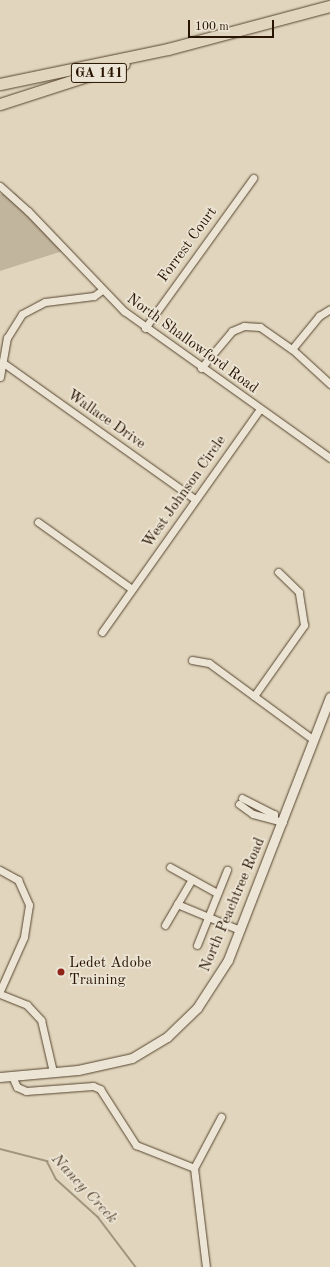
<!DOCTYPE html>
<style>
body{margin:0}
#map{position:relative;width:330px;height:1267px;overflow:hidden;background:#e1d6bd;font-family:"Old Standard TT",serif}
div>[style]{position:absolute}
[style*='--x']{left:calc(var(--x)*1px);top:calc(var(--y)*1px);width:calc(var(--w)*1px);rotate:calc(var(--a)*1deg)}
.green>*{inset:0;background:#c2b59d}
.stream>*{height:1.5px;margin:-0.75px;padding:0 0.75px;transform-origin:0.75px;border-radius:0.75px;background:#a2947d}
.roads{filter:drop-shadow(0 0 1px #56442f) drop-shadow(0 0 1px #56442f)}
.minor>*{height:7px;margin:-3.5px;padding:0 3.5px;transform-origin:3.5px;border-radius:3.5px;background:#ece4d4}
.tertiary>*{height:9px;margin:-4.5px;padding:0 4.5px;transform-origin:4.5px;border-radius:4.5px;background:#ece4d4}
.trunk>*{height:11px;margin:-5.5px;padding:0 5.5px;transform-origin:5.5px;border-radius:5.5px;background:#e1d6bd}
.dots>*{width:11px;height:11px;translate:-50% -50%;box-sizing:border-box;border:2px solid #ece4d4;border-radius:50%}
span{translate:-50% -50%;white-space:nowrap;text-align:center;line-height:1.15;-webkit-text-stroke:3.5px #ece4d4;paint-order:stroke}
.shield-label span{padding:1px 3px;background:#ece4d4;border:1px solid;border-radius:3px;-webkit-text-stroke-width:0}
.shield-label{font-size:14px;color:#281400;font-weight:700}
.street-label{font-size:15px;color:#281400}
.poi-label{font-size:15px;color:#281400}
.left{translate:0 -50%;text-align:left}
.water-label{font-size:16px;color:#594732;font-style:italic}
.scale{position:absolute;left:188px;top:20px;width:86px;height:18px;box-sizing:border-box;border:2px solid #281400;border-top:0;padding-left:5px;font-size:12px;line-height:14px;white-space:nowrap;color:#281400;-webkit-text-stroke:3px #ece4d4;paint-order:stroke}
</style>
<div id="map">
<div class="green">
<div style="clip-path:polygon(15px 193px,69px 249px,0 271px,0 194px)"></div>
</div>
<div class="stream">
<div style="--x:0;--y:1149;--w:49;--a:14.3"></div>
<div style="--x:47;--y:1161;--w:20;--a:63"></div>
<div style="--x:56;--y:1179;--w:57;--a:42.1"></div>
<div style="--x:98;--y:1217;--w:63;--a:52.8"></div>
</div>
<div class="roads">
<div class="minor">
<div style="--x:0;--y:186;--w:38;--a:42"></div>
<div style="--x:28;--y:211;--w:139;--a:46.2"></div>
<div style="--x:124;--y:311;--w:253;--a:35.5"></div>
<div style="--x:145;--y:328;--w:185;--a:-54.2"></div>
<div style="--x:292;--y:349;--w:43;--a:-50.7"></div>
<div style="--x:319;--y:316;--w:13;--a:-32"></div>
<div style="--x:2;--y:362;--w:237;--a:35.4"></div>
<div style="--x:201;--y:368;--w:48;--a:-50"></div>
<div style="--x:232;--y:331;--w:13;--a:-23"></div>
<div style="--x:244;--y:326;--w:16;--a:4"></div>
<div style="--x:260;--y:327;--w:39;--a:35"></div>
<div style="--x:292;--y:349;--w:52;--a:42.6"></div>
<div style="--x:0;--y:377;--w:40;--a:-80"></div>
<div style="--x:7;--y:338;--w:28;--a:-58"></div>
<div style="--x:22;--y:314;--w:26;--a:-28"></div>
<div style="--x:45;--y:302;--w:49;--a:-7"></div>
<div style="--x:94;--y:296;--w:10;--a:-37"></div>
<div style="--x:38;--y:522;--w:115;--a:35.5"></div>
<div style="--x:102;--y:632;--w:273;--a:-54.7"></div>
<div style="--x:192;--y:660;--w:17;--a:10"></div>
<div style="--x:209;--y:663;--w:130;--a:36.3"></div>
<div style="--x:254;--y:696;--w:87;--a:-54.8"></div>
<div style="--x:304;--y:625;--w:33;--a:-99"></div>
<div style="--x:299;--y:592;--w:29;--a:-136"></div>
<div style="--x:242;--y:798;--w:36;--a:27"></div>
<div style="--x:274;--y:814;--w:4;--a:90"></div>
<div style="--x:239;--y:804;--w:17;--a:36"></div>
<div style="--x:253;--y:814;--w:31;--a:15"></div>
<div style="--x:170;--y:867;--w:54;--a:29"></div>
<div style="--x:0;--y:870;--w:21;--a:29"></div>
<div style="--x:18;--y:880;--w:27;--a:66"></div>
<div style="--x:29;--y:905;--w:32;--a:99"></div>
<div style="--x:24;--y:937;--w:59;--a:114"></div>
<div style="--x:177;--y:904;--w:68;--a:22.4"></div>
<div style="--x:165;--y:925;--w:53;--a:-59.6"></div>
<div style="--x:197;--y:945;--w:81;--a:-68.2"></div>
<div style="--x:0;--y:994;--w:29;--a:22"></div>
<div style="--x:27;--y:1005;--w:21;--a:47"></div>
<div style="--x:41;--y:1020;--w:53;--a:77"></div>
<div style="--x:12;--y:1076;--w:12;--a:66"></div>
<div style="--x:17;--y:1087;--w:10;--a:24"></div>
<div style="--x:26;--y:1091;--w:67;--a:-4.3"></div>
<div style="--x:93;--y:1086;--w:8;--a:23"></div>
<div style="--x:100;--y:1089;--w:67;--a:57.3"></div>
<div style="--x:136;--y:1145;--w:62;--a:21.6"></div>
<div style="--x:194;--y:1168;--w:100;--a:83.1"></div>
<div style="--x:194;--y:1168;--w:58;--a:-62.1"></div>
</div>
<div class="tertiary">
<div style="--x:0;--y:1077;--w:78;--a:-5.1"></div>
<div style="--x:78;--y:1070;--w:55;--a:-12.5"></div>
<div style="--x:132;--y:1058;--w:41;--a:-31"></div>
<div style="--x:167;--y:1037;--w:42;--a:-44"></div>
<div style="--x:197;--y:1008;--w:57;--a:-57.1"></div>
<div style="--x:228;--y:960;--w:282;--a:-68.8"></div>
</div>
<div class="trunk">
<div style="--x:0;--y:84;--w:172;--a:-11.8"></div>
<div style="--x:168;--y:49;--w:168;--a:-14.9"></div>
<div style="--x:0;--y:104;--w:130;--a:-17.9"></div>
</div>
</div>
<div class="dots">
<div style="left:61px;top:972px;background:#8f2418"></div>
</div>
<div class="shield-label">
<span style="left:99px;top:73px">GA 141</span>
</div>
<div class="street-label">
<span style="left:188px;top:245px;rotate:-54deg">Forrest Court</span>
<span style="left:192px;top:344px;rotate:36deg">North Shallowford Road</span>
<span style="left:106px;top:420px;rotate:35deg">Wallace Drive</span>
<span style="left:185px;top:492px;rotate:-55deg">West Johnson Circle</span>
<span style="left:233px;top:905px;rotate:-67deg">North Peachtree Road</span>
</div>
<div class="poi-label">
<span class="left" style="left:69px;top:972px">Ledet Adobe<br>Training</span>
</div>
<div class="water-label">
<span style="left:84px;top:1189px;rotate:47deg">Nancy Creek</span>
</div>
<div class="scale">100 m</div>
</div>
